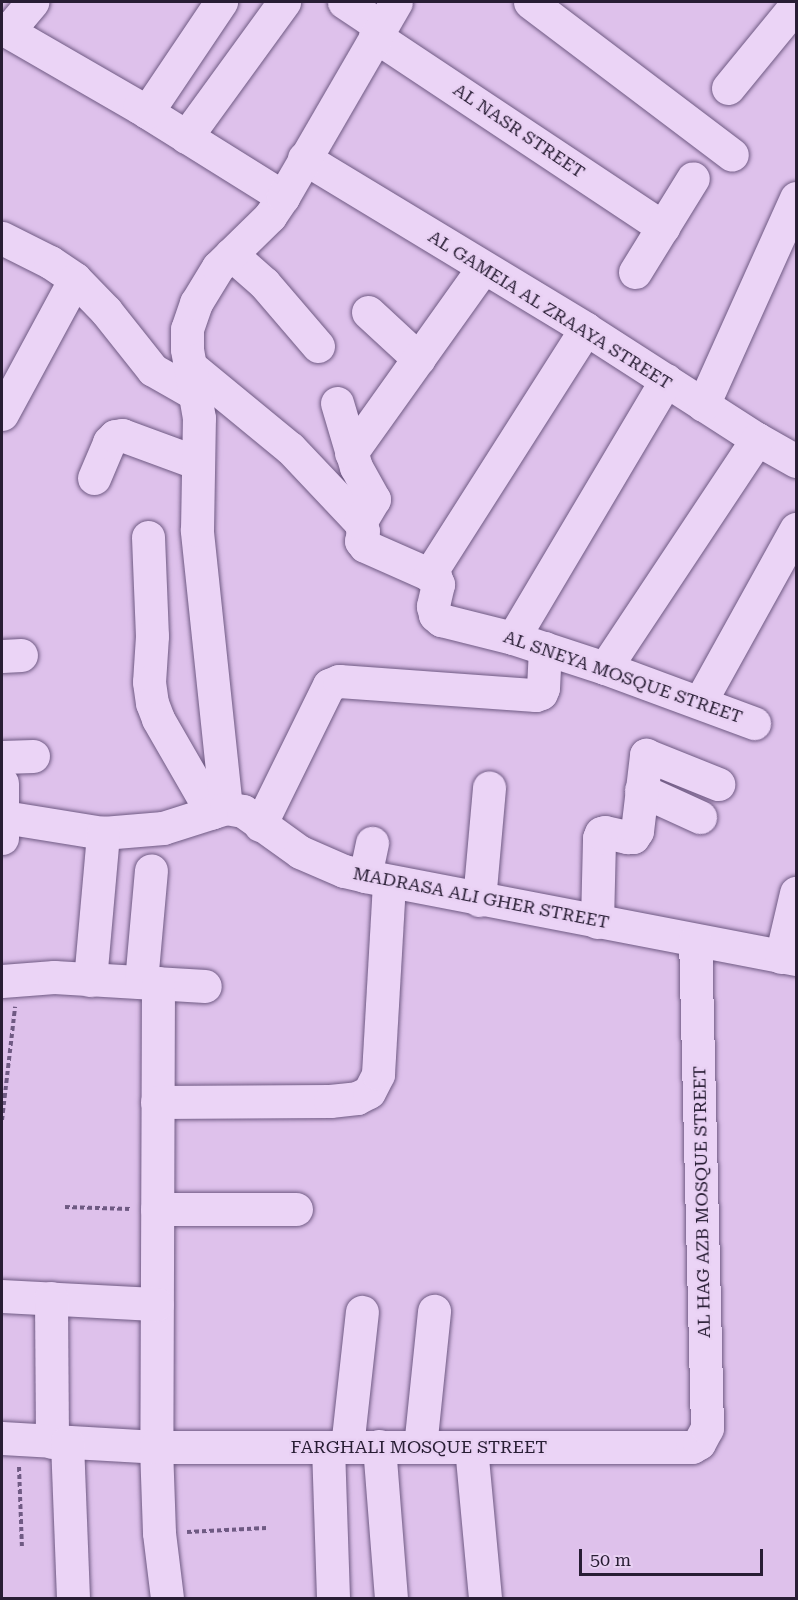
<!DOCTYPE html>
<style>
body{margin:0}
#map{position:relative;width:798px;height:1600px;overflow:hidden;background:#dec1eb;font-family:"Roboto Serif",serif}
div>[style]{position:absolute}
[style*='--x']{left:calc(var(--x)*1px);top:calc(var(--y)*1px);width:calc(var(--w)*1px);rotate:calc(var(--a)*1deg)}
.path>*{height:4px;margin-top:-2px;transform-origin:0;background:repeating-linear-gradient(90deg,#6f5a83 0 4.5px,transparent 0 7.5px)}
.roads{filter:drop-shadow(0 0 2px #6f5a83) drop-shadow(0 0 2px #6f5a83)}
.minor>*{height:33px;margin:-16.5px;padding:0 16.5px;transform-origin:16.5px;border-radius:16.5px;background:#ebd4f6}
span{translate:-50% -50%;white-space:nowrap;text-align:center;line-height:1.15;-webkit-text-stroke:4.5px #e8d0f3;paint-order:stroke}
.street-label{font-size:18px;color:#281d34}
.frame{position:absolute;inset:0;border:3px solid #281d34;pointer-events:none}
.scale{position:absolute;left:579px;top:1549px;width:184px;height:27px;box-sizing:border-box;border:3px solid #281d34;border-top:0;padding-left:8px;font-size:18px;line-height:21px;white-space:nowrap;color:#281d34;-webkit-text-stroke:4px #e8d0f3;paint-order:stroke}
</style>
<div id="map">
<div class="path">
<div style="--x:2;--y:1120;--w:114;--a:-83.4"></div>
<div style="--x:65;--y:1207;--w:65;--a:1.8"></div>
<div style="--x:19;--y:1467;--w:81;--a:87.9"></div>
<div style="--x:187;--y:1532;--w:80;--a:-2.9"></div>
</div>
<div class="roads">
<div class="minor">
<div style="--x:344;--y:2;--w:43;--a:33.7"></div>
<div style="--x:530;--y:2;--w:253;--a:37.1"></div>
<div style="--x:2;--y:28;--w:158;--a:30"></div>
<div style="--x:139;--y:107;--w:170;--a:32"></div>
<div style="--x:8;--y:31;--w:38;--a:-50"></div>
<div style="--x:375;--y:36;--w:346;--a:33.6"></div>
<div style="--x:728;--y:88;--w:107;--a:-50.7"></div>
<div style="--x:147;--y:112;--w:133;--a:-56.1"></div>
<div style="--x:186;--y:137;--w:167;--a:-54"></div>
<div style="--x:304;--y:158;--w:330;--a:31.2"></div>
<div style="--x:586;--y:329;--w:203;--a:32.8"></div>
<div style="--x:757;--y:439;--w:45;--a:29.4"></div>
<div style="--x:2;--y:238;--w:54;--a:26.6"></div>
<div style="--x:50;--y:262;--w:30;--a:34"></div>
<div style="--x:75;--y:279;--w:45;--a:45.9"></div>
<div style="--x:106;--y:311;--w:75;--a:51.5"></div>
<div style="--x:153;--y:370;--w:51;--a:29.6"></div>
<div style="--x:231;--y:254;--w:44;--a:41.3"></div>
<div style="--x:264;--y:283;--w:83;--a:49.4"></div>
<div style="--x:635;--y:272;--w:110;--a:-58.3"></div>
<div style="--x:368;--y:312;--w:69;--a:42.7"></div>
<div style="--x:190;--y:366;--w:129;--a:39.4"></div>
<div style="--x:290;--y:448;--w:102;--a:46.6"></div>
<div style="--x:360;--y:522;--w:9;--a:72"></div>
<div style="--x:363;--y:531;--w:10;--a:101"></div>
<div style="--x:361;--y:541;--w:6;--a:51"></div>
<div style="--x:365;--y:546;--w:77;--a:23.9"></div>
<div style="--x:435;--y:577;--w:8;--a:67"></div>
<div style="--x:438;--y:584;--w:23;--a:103"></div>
<div style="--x:433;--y:606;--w:9;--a:77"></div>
<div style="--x:435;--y:615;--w:8;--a:40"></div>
<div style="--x:441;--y:620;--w:74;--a:14"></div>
<div style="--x:513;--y:638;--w:97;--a:18.1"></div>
<div style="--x:605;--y:668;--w:159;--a:20.3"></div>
<div style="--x:337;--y:403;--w:67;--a:73.5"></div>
<div style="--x:356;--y:467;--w:37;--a:61"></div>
<div style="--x:374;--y:499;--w:27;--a:121"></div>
<div style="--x:703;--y:405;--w:227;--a:-65.8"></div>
<div style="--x:2;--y:414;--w:153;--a:-61.6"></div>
<div style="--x:351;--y:453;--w:227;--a:-54.5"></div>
<div style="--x:94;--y:478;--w:39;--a:-67"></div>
<div style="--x:109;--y:442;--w:8;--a:-45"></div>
<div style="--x:115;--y:436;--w:7;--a:-8"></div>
<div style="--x:122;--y:435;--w:81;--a:20.2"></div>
<div style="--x:148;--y:537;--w:99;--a:87.7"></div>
<div style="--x:152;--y:636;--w:46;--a:93.7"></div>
<div style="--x:149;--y:682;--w:21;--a:82"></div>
<div style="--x:152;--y:703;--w:17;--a:69"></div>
<div style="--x:158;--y:719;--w:108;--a:60.1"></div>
<div style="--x:429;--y:575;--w:292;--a:-57.5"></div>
<div style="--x:513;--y:638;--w:300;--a:-59.3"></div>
<div style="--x:2;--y:656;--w:19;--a:-3"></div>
<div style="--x:605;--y:668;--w:275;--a:-56.4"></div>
<div style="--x:700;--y:702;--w:198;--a:-61"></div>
<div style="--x:2;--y:757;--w:31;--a:-2"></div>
<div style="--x:2;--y:783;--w:55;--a:90"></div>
<div style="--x:641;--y:790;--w:65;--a:24.6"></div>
<div style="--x:226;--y:808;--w:280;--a:-96"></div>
<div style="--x:197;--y:530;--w:112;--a:-89"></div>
<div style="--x:199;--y:418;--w:70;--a:-99.9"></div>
<div style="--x:187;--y:349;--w:20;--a:-90"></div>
<div style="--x:187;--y:329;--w:28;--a:-71"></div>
<div style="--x:196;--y:303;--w:42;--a:-58.6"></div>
<div style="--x:218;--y:267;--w:73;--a:-44.4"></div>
<div style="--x:270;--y:216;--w:23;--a:-56"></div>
<div style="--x:283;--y:197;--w:225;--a:-59.9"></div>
<div style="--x:4;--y:817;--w:100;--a:9.2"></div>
<div style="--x:103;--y:833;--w:60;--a:-4.8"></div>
<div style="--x:163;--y:828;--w:66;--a:-17.6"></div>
<div style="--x:226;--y:808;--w:17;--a:10"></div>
<div style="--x:243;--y:811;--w:70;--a:35.7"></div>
<div style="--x:300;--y:852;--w:48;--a:23.4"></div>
<div style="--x:344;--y:871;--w:22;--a:13"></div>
<div style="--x:365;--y:876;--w:439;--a:10.9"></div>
<div style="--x:260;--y:825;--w:156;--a:-63.8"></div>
<div style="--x:329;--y:685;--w:11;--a:-22"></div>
<div style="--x:339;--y:681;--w:197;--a:4.1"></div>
<div style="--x:536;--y:695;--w:5;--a:-22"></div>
<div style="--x:541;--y:693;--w:5;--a:-68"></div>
<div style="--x:543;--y:688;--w:40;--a:-87.1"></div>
<div style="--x:365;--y:876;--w:34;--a:-78"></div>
<div style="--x:479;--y:900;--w:113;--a:-84.9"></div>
<div style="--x:597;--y:922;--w:84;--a:-88.6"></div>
<div style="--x:599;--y:838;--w:5;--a:-68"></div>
<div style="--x:601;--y:833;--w:4;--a:-14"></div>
<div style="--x:605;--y:832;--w:23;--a:13"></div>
<div style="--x:627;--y:837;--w:6;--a:0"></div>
<div style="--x:633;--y:837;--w:7;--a:-56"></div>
<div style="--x:637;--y:831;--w:77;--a:-83.2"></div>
<div style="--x:646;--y:755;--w:78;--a:21.9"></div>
<div style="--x:781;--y:957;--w:66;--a:-76.8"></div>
<div style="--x:90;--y:980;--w:148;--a:-84.9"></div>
<div style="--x:2;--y:981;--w:52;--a:-4.4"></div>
<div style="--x:54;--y:977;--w:151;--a:3.4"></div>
<div style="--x:141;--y:982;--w:112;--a:-84.9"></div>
<div style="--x:158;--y:983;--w:464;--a:90.2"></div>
<div style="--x:156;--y:1447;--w:86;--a:88"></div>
<div style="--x:159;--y:1533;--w:65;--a:83"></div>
<div style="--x:157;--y:1102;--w:173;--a:-0.3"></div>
<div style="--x:330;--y:1101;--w:27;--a:-6"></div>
<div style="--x:357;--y:1098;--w:13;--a:-27"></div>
<div style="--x:369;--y:1092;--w:20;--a:-63"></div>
<div style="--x:378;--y:1074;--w:191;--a:-86.7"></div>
<div style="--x:157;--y:1209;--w:139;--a:0"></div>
<div style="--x:2;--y:1296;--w:155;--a:3"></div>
<div style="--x:51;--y:1298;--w:144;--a:89.6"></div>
<div style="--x:2;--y:1438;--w:154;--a:3.3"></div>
<div style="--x:156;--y:1447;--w:536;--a:0"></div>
<div style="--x:692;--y:1447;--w:8;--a:-30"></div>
<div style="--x:699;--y:1443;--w:17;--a:-62"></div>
<div style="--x:707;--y:1428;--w:487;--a:-91.4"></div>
<div style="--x:67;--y:1442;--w:156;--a:87.8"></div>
<div style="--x:379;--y:1446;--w:152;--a:85.5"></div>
<div style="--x:328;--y:1447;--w:151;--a:88.1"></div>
<div style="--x:347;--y:1447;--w:136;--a:-83.7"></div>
<div style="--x:420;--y:1447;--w:137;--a:-84.1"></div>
<div style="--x:471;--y:1447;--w:152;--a:84.7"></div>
</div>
</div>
<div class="street-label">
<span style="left:519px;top:131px;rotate:34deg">AL NASR STREET</span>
<span style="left:550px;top:310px;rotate:32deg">AL GAMEIA AL ZRAAYA STREET</span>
<span style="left:623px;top:677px;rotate:19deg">AL SNEYA MOSQUE STREET</span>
<span style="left:481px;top:898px;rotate:11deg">MADRASA ALI GHER STREET</span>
<span style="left:702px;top:1202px;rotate:-91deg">AL HAG AZB MOSQUE STREET</span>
<span style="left:419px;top:1447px">FARGHALI MOSQUE STREET</span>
</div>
<div class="frame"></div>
<div class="scale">50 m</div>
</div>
